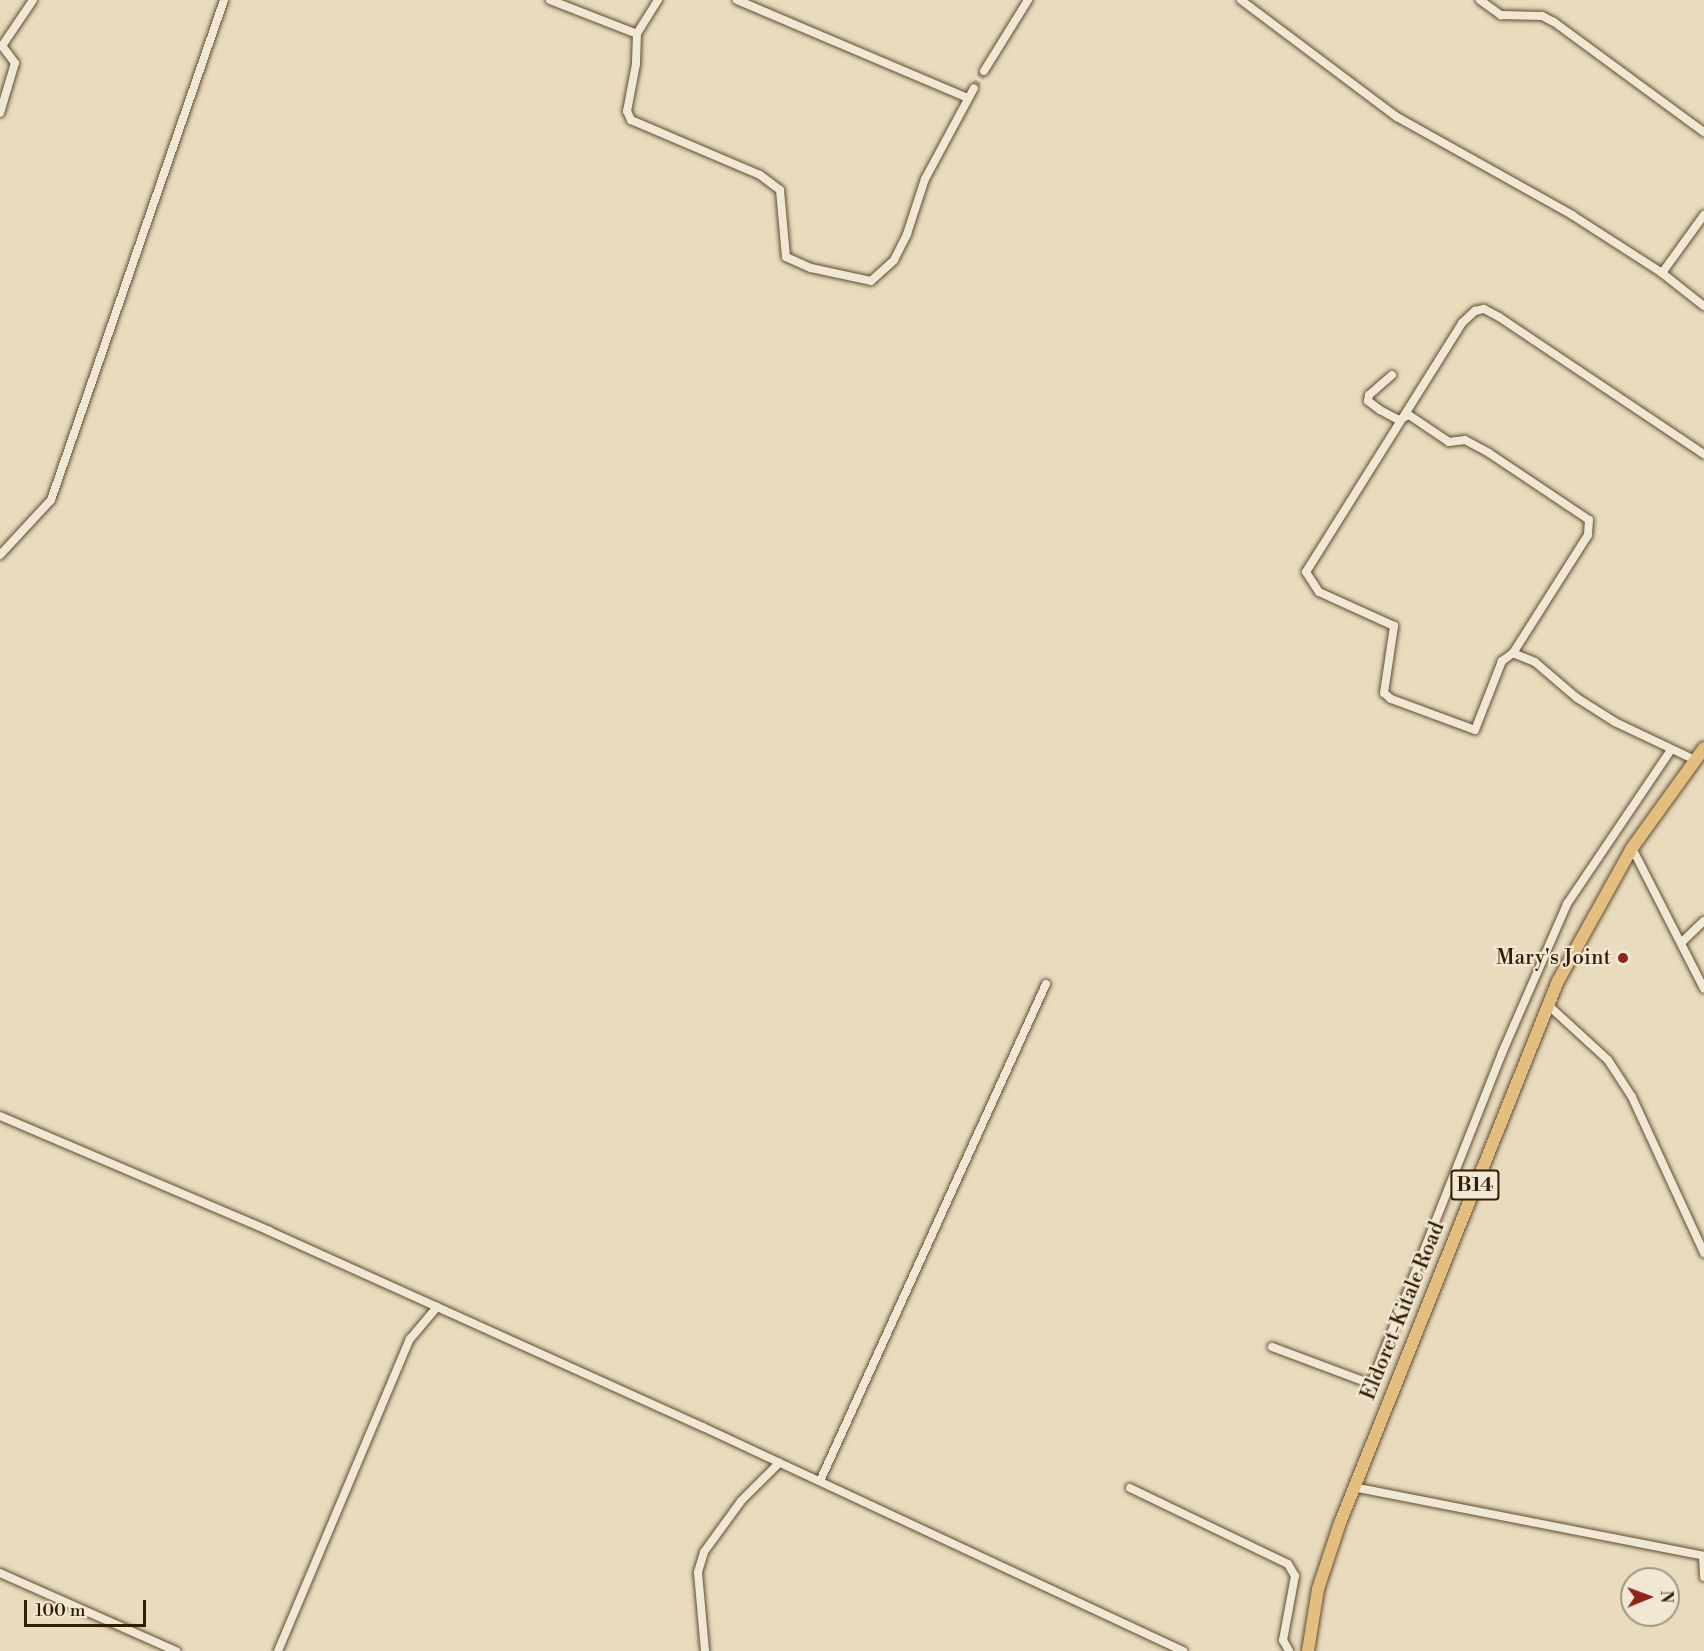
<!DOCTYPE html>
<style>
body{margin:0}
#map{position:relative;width:1704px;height:1651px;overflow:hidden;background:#e8dbbe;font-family:"Libre Bodoni",serif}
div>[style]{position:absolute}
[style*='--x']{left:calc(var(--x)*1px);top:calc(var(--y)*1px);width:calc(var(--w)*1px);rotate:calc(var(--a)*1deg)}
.minor-tunnel>*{height:8px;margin-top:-4px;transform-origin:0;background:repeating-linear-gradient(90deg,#c4b598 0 8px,transparent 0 12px)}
.roads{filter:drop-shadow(0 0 2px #614c30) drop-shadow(0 0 2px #614c30)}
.minor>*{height:8px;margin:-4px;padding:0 4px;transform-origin:4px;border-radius:4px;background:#f0e8d5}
.trunk>*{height:12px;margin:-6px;padding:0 6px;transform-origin:6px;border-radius:6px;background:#e4be7f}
.dots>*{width:16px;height:16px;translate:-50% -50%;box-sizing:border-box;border:3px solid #f0e8d5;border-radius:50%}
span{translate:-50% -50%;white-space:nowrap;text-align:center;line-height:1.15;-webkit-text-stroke:4.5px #f0e8d5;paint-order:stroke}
.shield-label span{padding:2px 4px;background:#f0e8d5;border:2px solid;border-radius:4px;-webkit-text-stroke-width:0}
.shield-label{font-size:20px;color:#341c00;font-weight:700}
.poi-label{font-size:21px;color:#341c00}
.right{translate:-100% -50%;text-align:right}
.street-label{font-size:21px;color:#341c00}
.north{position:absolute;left:1620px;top:1567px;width:60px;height:60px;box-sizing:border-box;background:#f0e8d5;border:2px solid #a59680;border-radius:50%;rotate:89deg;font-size:16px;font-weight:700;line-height:24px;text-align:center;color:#341c00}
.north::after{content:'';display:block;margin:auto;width:21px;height:27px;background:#8f2418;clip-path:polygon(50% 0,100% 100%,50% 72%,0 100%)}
.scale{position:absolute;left:24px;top:1600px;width:122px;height:27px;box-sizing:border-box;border:3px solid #341c00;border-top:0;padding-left:8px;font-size:18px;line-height:21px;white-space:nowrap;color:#341c00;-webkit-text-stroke:4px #f0e8d5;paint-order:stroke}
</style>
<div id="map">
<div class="minor-tunnel">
<div style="--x:974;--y:88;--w:20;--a:-60"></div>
</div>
<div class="roads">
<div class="minor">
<div style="--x:550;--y:0;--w:93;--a:21.3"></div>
<div style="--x:658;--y:0;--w:40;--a:122"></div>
<div style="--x:637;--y:34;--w:30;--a:92"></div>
<div style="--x:636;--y:64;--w:48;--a:100.8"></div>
<div style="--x:627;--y:111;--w:10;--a:66"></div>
<div style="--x:631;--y:120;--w:140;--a:23.1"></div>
<div style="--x:760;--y:175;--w:25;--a:37"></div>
<div style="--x:780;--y:190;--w:67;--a:84.9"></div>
<div style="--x:786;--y:257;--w:27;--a:24"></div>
<div style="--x:811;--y:268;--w:61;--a:12.2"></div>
<div style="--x:871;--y:281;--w:31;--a:-42"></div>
<div style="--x:894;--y:260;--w:29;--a:-63"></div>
<div style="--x:907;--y:234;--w:58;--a:-71.9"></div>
<div style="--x:925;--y:179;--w:103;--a:-61.7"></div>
<div style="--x:737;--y:0;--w:251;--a:23"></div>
<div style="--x:1241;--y:0;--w:195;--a:36.9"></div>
<div style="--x:1397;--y:117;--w:201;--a:29.2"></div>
<div style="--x:1572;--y:215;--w:107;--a:32.8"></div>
<div style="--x:1662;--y:273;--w:53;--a:38.2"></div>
<div style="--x:1480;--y:0;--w:26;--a:36"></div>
<div style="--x:1501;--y:15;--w:41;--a:1.4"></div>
<div style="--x:1542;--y:16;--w:13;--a:27"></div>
<div style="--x:1554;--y:22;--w:186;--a:36.3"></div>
<div style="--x:984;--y:71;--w:84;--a:-58.2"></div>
<div style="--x:0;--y:113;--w:52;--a:-73.3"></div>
<div style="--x:15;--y:63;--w:21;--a:-127"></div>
<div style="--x:2;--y:46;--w:55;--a:-56"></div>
<div style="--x:1662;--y:273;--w:72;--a:-54.1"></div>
<div style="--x:1392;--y:375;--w:30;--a:139"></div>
<div style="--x:1369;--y:395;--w:6;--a:99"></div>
<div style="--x:1368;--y:401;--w:15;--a:37"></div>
<div style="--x:1380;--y:410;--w:21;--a:28"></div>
<div style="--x:1399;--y:420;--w:11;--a:-27"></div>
<div style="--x:1409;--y:415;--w:48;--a:34"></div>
<div style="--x:1449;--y:442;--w:16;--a:-7"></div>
<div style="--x:1465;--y:440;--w:27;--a:28"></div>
<div style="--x:1489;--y:453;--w:120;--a:33.8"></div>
<div style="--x:1589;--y:520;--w:15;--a:94"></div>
<div style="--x:1588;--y:535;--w:140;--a:122.4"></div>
<div style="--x:0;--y:555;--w:75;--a:-47.2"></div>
<div style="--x:51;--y:500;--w:529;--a:-70.91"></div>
<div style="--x:1695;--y:760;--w:89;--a:-154.6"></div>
<div style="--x:1615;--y:722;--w:45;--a:-147.7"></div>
<div style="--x:1577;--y:698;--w:55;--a:-139.4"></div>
<div style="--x:1535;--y:662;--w:24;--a:-158"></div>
<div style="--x:1513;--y:653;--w:14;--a:144"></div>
<div style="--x:1502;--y:661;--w:74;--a:111.4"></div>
<div style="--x:1475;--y:730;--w:90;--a:-159.7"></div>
<div style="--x:1391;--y:699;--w:9;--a:-139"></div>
<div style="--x:1384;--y:693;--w:68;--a:-81.5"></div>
<div style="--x:1394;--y:626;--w:82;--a:-155.6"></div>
<div style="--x:1319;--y:592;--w:24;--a:-123"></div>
<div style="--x:1306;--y:572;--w:294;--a:-57.9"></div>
<div style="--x:1462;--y:323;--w:18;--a:-43"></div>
<div style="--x:1475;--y:311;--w:9;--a:-13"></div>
<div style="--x:1484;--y:309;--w:17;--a:28"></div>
<div style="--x:1499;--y:317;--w:247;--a:33.8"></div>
<div style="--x:1632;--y:848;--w:158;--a:62.9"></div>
<div style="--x:1682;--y:942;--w:30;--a:-44"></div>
<div style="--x:1548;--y:1005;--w:81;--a:42.5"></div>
<div style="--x:1608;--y:1060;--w:44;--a:57"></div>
<div style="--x:1632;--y:1097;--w:172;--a:65.2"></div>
<div style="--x:0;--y:1116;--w:293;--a:23.1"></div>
<div style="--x:269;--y:1231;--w:476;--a:24.3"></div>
<div style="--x:703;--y:1427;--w:530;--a:25.02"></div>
<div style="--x:1272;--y:1347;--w:106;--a:20.5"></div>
<div style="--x:1371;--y:1384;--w:356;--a:-68.4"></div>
<div style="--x:1502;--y:1053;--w:163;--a:-66.4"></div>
<div style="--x:1567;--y:904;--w:186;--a:-56"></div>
<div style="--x:820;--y:1481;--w:546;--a:-65.55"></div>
<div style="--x:1353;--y:1487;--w:358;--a:11.1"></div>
<div style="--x:1130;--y:1488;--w:175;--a:25.7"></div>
<div style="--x:1288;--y:1564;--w:14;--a:60"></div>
<div style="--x:1295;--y:1576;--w:65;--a:100.6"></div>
<div style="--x:1283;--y:1640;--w:13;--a:61"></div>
<div style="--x:1703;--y:1556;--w:21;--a:87"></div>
<div style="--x:0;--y:1573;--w:193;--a:23.9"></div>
<div style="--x:278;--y:1651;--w:339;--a:-67.1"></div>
<div style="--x:410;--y:1339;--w:42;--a:-49.8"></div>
<div style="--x:705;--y:1651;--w:79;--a:-95.1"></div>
<div style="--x:698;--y:1572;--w:21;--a:-73"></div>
<div style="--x:704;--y:1552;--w:63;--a:-54"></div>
<div style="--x:741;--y:1501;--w:54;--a:-45"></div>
</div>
<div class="trunk">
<div style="--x:1308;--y:1651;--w:63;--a:-80.8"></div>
<div style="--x:1318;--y:1589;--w:70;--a:-71.6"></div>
<div style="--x:1340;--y:1523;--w:584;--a:-68.09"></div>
<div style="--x:1558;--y:981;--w:152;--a:-60.9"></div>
<div style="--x:1632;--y:848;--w:123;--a:-54.2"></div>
</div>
</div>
<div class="dots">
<div style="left:1623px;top:958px;background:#8f2418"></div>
</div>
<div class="shield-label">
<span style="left:1475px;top:1185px">B14</span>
</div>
<div class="poi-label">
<span class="right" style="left:1611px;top:958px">Mary's Joint</span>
</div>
<div class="street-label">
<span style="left:1403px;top:1311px;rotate:-68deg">Eldoret-Kitale Road</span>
</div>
<div class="north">N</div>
<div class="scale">100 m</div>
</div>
